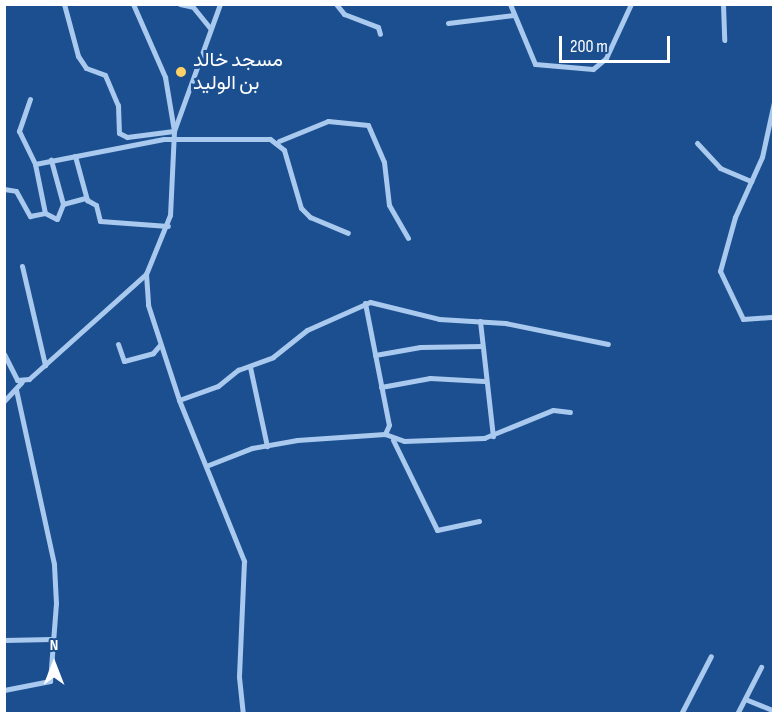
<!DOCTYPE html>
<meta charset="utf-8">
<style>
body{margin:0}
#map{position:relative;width:778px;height:718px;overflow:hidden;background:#1b4f8f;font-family:"Sofia Sans Condensed",Vazirmatn,sans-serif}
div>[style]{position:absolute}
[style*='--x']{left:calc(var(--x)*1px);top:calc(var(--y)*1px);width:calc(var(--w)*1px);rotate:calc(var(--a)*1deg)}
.minor>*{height:5px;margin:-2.5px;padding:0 2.5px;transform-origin:2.5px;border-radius:2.5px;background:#a9c9ee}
.dots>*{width:16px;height:16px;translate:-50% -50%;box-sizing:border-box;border:3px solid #1b4f8f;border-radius:50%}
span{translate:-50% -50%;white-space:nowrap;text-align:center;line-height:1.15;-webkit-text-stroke:6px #1b4f8f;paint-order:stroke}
.poi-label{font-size:20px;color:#fff}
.left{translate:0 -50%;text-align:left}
.frame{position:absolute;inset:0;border:6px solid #fff;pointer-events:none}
.north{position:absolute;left:24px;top:634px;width:60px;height:60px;-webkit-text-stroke:4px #1b4f8f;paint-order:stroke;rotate:0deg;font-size:16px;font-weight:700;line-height:24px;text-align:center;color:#fff}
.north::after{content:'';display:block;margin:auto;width:21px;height:27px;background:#fff;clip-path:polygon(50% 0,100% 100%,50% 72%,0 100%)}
.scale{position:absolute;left:559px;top:36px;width:111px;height:27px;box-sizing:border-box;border:3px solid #fff;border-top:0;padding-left:8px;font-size:18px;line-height:21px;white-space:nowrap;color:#fff;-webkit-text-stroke:4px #1b4f8f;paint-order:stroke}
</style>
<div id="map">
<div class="minor">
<div style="--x:64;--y:4;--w:54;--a:74.9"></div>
<div style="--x:78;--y:56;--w:14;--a:56"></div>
<div style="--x:86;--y:68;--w:20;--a:20"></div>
<div style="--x:105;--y:75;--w:33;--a:67"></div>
<div style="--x:118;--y:105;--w:28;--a:88"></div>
<div style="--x:119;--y:133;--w:9;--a:27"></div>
<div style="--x:127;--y:137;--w:47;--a:-7.3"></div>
<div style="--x:174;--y:131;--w:135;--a:-70.1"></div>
<div style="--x:133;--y:4;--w:80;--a:66.3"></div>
<div style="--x:165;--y:77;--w:55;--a:80.5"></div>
<div style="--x:174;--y:131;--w:84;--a:92.7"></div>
<div style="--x:170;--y:215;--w:64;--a:112.1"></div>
<div style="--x:146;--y:274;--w:31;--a:86"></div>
<div style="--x:148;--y:305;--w:100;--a:71.9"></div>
<div style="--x:179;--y:400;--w:174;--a:68"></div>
<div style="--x:244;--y:561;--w:116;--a:92.5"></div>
<div style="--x:239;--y:677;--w:37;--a:84"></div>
<div style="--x:180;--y:4;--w:13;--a:13"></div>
<div style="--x:193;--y:7;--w:28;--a:51"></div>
<div style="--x:336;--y:4;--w:13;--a:51"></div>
<div style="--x:344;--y:14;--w:36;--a:21"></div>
<div style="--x:378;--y:27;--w:7;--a:74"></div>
<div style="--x:510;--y:4;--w:65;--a:67.4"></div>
<div style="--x:535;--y:64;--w:58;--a:4.9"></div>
<div style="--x:593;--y:69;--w:17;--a:-40"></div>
<div style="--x:606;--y:58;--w:60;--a:-65.2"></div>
<div style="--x:723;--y:4;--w:36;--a:88"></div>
<div style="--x:448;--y:23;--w:66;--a:-6.9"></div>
<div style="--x:30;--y:99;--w:34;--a:109"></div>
<div style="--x:19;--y:131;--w:37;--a:64"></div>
<div style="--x:35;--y:164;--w:50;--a:78.5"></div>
<div style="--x:45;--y:213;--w:13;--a:27"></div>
<div style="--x:57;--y:219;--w:16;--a:-68"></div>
<div style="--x:63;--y:204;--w:46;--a:-105.3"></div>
<div style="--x:774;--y:102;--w:56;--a:102.3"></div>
<div style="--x:762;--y:157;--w:66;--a:114.2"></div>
<div style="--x:735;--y:217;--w:56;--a:105.5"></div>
<div style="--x:720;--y:271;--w:53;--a:64.4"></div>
<div style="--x:743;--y:319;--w:31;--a:-4"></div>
<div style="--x:279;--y:141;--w:53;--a:-22.2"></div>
<div style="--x:328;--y:121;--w:40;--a:5.7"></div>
<div style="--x:368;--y:125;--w:40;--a:66.6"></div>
<div style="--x:384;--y:162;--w:43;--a:83.4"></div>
<div style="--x:389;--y:205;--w:38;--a:60"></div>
<div style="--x:697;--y:143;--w:34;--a:47"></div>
<div style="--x:720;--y:168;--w:34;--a:23"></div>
<div style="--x:75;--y:156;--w:46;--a:74.7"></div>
<div style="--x:87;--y:200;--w:10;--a:29"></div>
<div style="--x:96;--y:205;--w:16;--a:76"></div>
<div style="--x:100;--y:221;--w:68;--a:4.2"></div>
<div style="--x:35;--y:164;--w:131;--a:-11"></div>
<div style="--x:164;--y:139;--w:106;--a:0"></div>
<div style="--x:270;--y:139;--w:18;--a:38"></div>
<div style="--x:284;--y:150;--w:60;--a:73.7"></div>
<div style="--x:301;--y:208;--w:13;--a:45"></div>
<div style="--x:310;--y:217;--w:41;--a:22.8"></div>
<div style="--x:4;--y:189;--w:12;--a:9"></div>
<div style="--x:16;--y:191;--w:29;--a:61"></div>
<div style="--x:30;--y:216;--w:15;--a:-11"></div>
<div style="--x:63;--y:204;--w:24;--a:-15"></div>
<div style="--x:22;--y:266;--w:102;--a:76.9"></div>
<div style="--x:365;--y:303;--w:124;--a:78.9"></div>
<div style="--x:389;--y:425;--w:10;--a:114"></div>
<div style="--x:480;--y:321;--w:116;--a:83.6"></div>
<div style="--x:118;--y:344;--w:18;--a:71"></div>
<div style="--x:124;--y:361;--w:30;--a:-15"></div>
<div style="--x:153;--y:353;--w:11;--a:-49"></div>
<div style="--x:4;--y:354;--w:29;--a:63"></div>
<div style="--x:17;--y:380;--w:12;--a:-5"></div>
<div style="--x:29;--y:379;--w:157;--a:-41.9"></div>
<div style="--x:375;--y:355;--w:46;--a:-10.1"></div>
<div style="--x:420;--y:347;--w:62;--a:-0.9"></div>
<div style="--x:250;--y:367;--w:81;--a:77.9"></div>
<div style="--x:381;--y:387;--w:50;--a:-10.4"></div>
<div style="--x:430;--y:378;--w:54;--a:3.2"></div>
<div style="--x:179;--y:400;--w:41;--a:-19.7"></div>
<div style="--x:218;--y:386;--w:26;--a:-39"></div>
<div style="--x:238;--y:370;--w:37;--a:-20"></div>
<div style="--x:273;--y:357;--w:43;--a:-38.5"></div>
<div style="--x:307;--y:330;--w:69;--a:-24"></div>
<div style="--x:370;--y:302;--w:71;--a:13.8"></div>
<div style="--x:439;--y:319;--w:66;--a:3.5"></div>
<div style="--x:505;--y:323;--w:105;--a:11.5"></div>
<div style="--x:4;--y:401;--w:26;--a:-47"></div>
<div style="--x:393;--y:440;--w:100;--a:63.9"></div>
<div style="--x:437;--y:530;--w:43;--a:-12.1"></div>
<div style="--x:206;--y:466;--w:49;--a:-21.4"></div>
<div style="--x:252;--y:448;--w:46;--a:-10.1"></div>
<div style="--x:297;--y:440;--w:88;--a:-3.9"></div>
<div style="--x:385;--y:434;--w:20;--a:20"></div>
<div style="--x:404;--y:441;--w:80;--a:-2.1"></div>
<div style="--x:484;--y:438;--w:74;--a:-22.1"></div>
<div style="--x:553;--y:410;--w:17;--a:7"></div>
<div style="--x:4;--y:640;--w:48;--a:-1.2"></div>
<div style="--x:4;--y:690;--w:47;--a:-11.1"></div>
<div style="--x:50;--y:681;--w:78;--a:-85.6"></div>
<div style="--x:56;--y:603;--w:39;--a:-93"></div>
<div style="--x:54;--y:564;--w:178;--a:-102.3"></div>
<div style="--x:745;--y:699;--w:31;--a:22"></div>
<div style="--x:681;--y:714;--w:65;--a:-62.7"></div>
<div style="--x:737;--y:714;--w:53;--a:-62.9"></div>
</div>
<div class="dots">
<div style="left:181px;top:72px;background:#ffd166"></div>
</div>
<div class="poi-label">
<span class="left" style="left:193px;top:72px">مسجد خالد<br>بن الوليد</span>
</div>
<div class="frame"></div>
<div class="north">N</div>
<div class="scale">200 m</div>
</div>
